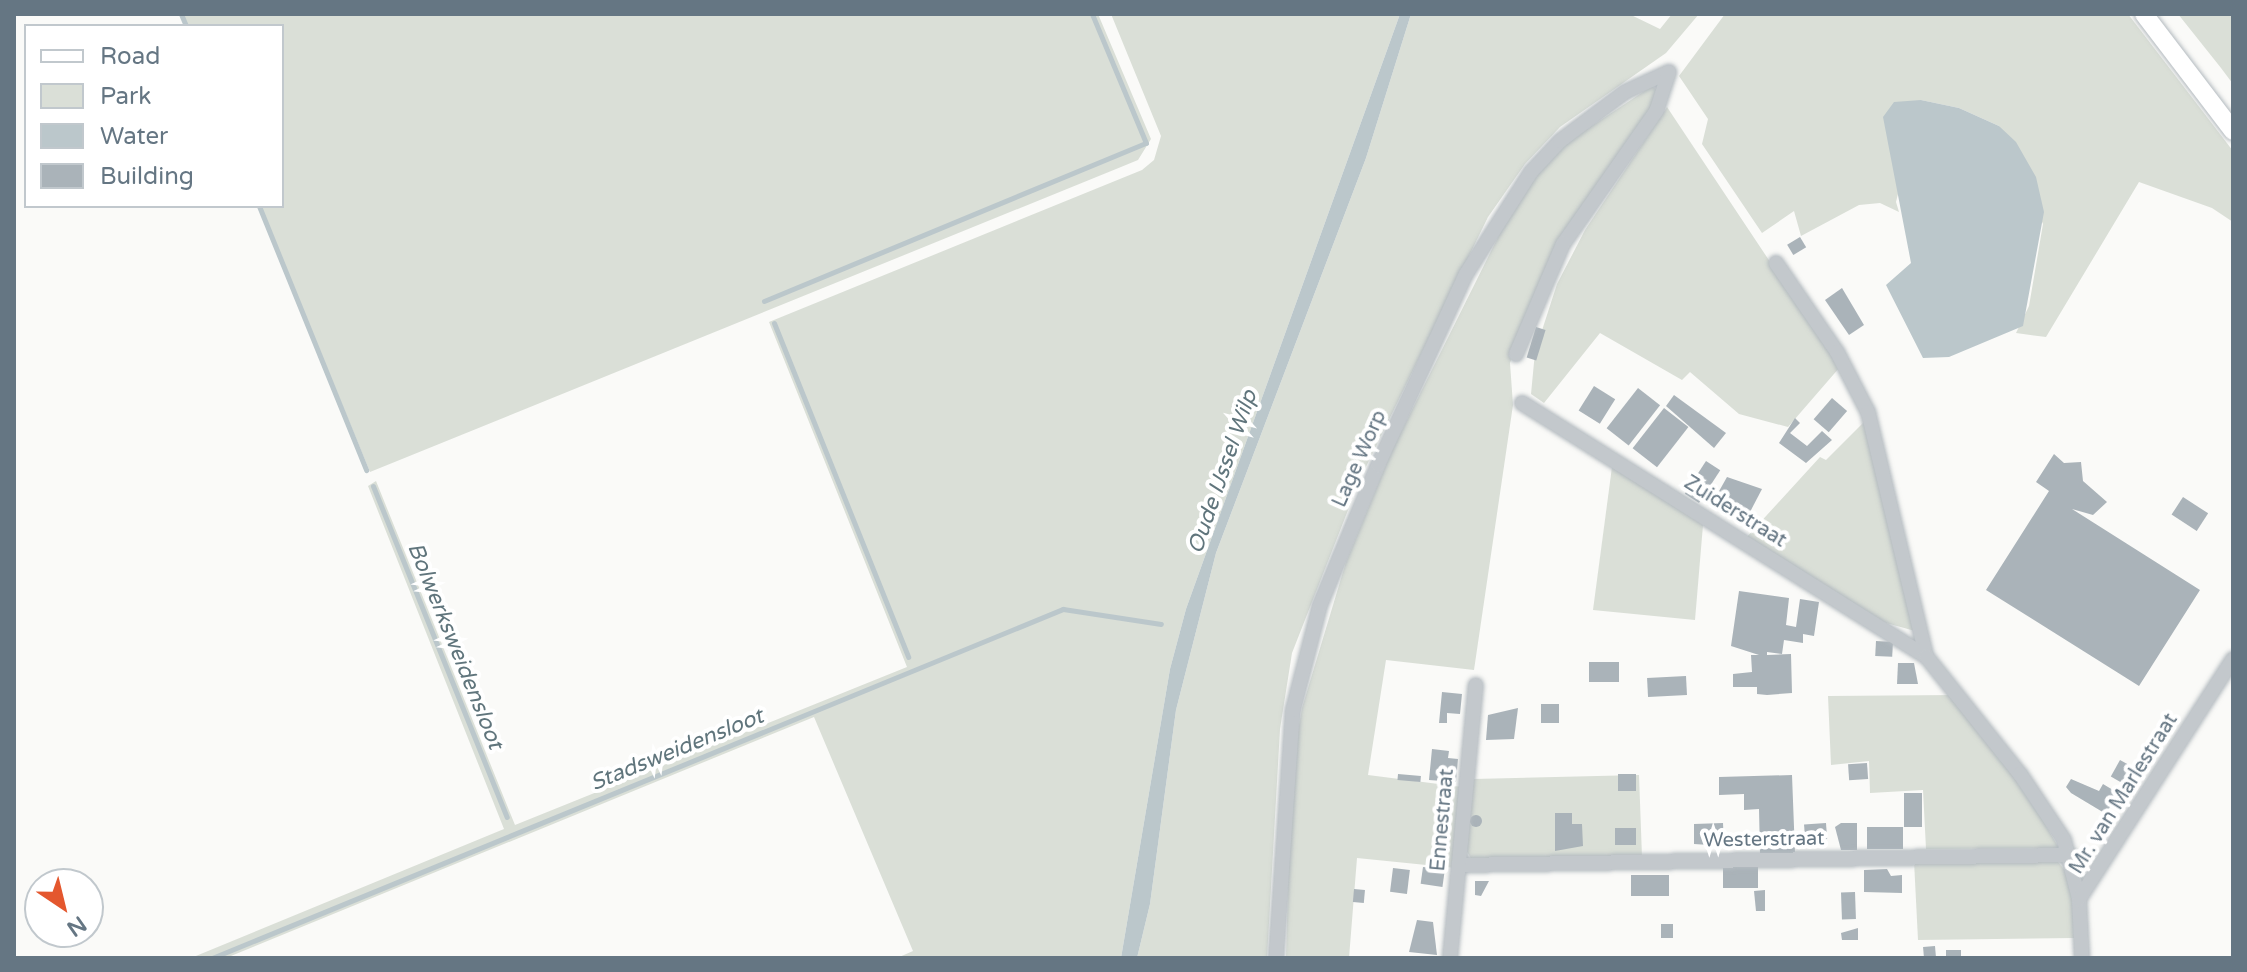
<!DOCTYPE html>
<style>
body{margin:0}
#map{position:relative;width:2247px;height:972px;overflow:hidden;background:#fafaf8;font-family:"Varela Round",sans-serif}
div>[style]{position:absolute}
[style*='--x']{left:calc(var(--x)*1px);top:calc(var(--y)*1px);width:calc(var(--w)*1px);rotate:calc(var(--a)*1deg)}
.green>*{inset:0;background:#dadfd7}
.water>*{inset:0;background:#bbc7cb}
.stream>*{height:5px;margin:-2.5px;padding:0 2.5px;transform-origin:2.5px;border-radius:2.5px;background:#bbc7cb}
.building>*{inset:0;background:#aab3b9;transform-origin:0 0}
.round{border-radius:50%}
.roads{filter:drop-shadow(0 0 2px #b3babf) drop-shadow(0 0 2px #b3babf)}
.street>*{height:14px;margin:-7px;padding:0 7px;transform-origin:7px;border-radius:7px;background:#c3c8cc}
.secondary>*{height:18px;margin:-9px;padding:0 9px;transform-origin:9px;border-radius:9px;background:#fff}
span{translate:-50% -50%;white-space:nowrap;text-align:center;line-height:1.15;-webkit-text-stroke:8px #fff;paint-order:stroke}
.street-label{font-size:20px;color:#657683}
.water-label{font-size:22px;color:#60757c;font-style:italic}
.frame{position:absolute;inset:0;border:16px solid #657683;pointer-events:none}
.legend{position:absolute;left:24px;top:24px;width:260px;height:184px;box-sizing:border-box;background:#fff;border:2px solid #c1c8cd;margin:0;padding:10px 14px;list-style:none;font-size:24px;color:#657683}
.legend li{display:flex;align-items:center;gap:16px;height:40px}
.legend b{width:40px;border:2px solid #c1c8cd}
.north{position:absolute;left:24px;top:868px;width:80px;height:80px;box-sizing:border-box;background:#fff;border:2px solid #c1c8cd;border-radius:50%;rotate:145deg;font-size:22px;font-weight:700;line-height:32px;text-align:center;color:#657683}
.north::after{content:'';display:block;margin:auto;width:28px;height:36px;background:#e4572e;clip-path:polygon(50% 0,100% 100%,50% 72%,0 100%)}
</style>
<div id="map">
<div class="green">
<div style="clip-path:polygon(182px 14px,1098px 14px,1151px 139px,1138px 160px,1121px 167px,370px 472px,260px 206px,282px 206px,282px 26px,187px 26px)"></div>
<div style="clip-path:polygon(1111px 14px,1400px 14px,1186px 609px,1170px 669px,1121px 958px,897px 958px,913px 951px,814px 717px,226px 958px,191px 958px,504px 829px,368px 486px,376px 481px,515px 825px,907px 667px,769px 322px,1142px 170px,1154px 160px,1161px 136px)"></div>
<div style="clip-path:polygon(1411px 14px,1629px 14px,1660px 29px,1672px 14px,1699px 14px,1666px 53px,1560px 127px,1525px 164px,1488px 217px,1361px 477px,1292px 653px,1280px 729px,1267px 958px,1137px 958px,1150px 904px,1176px 710px,1216px 553px,1366px 158px)"></div>
<div style="clip-path:polygon(1725px 14px,2128px 14px,2233px 151px,2233px 222px,2212px 208px,2139px 182px,2046px 337px,2016px 333px,2029px 306px,2043px 224px,1999px 126px,1959px 108px,1921px 100px,1896px 202px,1899px 212px,1880px 203px,1859px 205px,1801px 236px,1794px 211px,1762px 233px,1702px 144px,1708px 119px,1679px 76px)"></div>
<div style="clip-path:polygon(2178px 14px,2233px 14px,2233px 84px,2221px 68px)"></div>
<div style="clip-path:polygon(1652px 86px,1659px 92px,1658px 103px,1535px 293px,1510px 363px,1513px 405px,1474px 670px,1386px 660px,1368px 775px,1462px 787px,1456px 868px,1357px 858px,1349px 958px,1286px 958px,1291px 775px,1302px 708px,1346px 562px,1392px 450px,1512px 209px,1557px 149px)"></div>
<div style="clip-path:polygon(1667px 107px,1840px 367px,1788px 427px,1739px 414px,1690px 372px,1682px 380px,1600px 333px,1544px 403px,1531px 394px,1535px 352px,1557px 284px,1585px 230px)"></div>
<div style="clip-path:polygon(1866px 420px,1915px 631px,1879px 621px,1745px 539px,1820px 457px,1826px 460px)"></div>
<div style="clip-path:polygon(1612px 467px,1703px 525px,1695px 620px,1593px 610px)"></div>
<div style="clip-path:polygon(1953px 695px,2014px 771px,2059px 848px,1926px 849px,1923px 790px,1870px 793px,1869px 761px,1831px 765px,1828px 696px)"></div>
<div style="clip-path:polygon(1639px 775px,1642px 857px,1472px 860px,1464px 847px,1473px 779px)"></div>
<div style="clip-path:polygon(2054px 857px,2067px 873px,2072px 894px,2074px 938px,1918px 940px,1914px 861px)"></div>
</div>
<div class="water">
<div style="clip-path:polygon(1400px 14px,1411px 14px,1366px 158px,1216px 553px,1176px 710px,1150px 904px,1137px 958px,1121px 958px,1170px 669px,1186px 609px)"></div>
<div style="clip-path:polygon(1921px 100px,1959px 108px,1999px 126px,2016px 142px,2036px 177px,2044px 212px,2023px 326px,1949px 357px,1923px 358px,1886px 285px,1911px 263px,1883px 117px,1894px 102px)"></div>
</div>
<div class="stream">
<div style="--x:181;--y:14;--w:13;--a:67"></div>
<div style="--x:259;--y:206;--w:285;--a:67.9"></div>
<div style="--x:764;--y:301;--w:413;--a:-22.5"></div>
<div style="--x:1146;--y:143;--w:140;--a:-112.7"></div>
<div style="--x:774;--y:323;--w:360;--a:68.1"></div>
<div style="--x:373;--y:486;--w:357;--a:68"></div>
<div style="--x:212;--y:958;--w:920;--a:-22.3"></div>
<div style="--x:1063;--y:609;--w:99;--a:8.7"></div>
</div>
<div class="building">
<div style="left:1800px;top:237px;width:12px;height:15px;rotate:59deg"></div>
<div style="clip-path:polygon(1842px 288px,1864px 325px,1849px 335px,1825px 300px)"></div>
<div style="left:1536px;top:327px;width:10px;height:32px;rotate:17deg"></div>
<div style="left:1594px;top:386px;width:25px;height:29px;rotate:32deg"></div>
<div style="left:1638px;top:388px;width:28px;height:51px;rotate:38deg"></div>
<div style="clip-path:polygon(1674px 395px,1726px 433px,1714px 448px,1666px 406px)"></div>
<div style="left:1832px;top:398px;width:20px;height:28px;rotate:41deg"></div>
<div style="left:1664px;top:408px;width:31px;height:51px;rotate:38deg"></div>
<div style="clip-path:polygon(1795px 418px,1800px 423px,1790px 433px,1807px 446px,1822px 431px,1832px 440px,1806px 463px,1779px 443px)"></div>
<div style="clip-path:polygon(2054px 454px,2064px 463px,2081px 462px,2083px 481px,2107px 502px,2093px 515px,2072px 509px,2200px 590px,2139px 686px,1986px 590px,2049px 491px,2036px 482px)"></div>
<div style="left:1706px;top:461px;width:17px;height:39px;rotate:33deg"></div>
<div style="clip-path:polygon(1727px 477px,1762px 489px,1750px 512px,1718px 493px)"></div>
<div style="left:2183px;top:497px;width:30px;height:21px;rotate:33deg"></div>
<div style="clip-path:polygon(1739px 591px,1789px 598px,1786px 625px,1796px 627px,1800px 599px,1819px 602px,1814px 636px,1803px 634px,1803px 643px,1784px 640px,1782px 654px,1767px 652px,1767px 655px,1791px 654px,1792px 693px,1767px 695px,1757px 694px,1757px 687px,1733px 687px,1733px 674px,1752px 672px,1751px 655px,1759px 655px,1731px 646px)"></div>
<div style="left:1876px;top:641px;width:17px;height:15px;rotate:3deg"></div>
<div style="left:1619px;top:662px;width:20px;height:30px;rotate:90deg"></div>
<div style="clip-path:polygon(1898px 663px,1914px 663px,1918px 684px,1897px 684px)"></div>
<div style="left:1686px;top:676px;width:19px;height:39px;rotate:87deg"></div>
<div style="clip-path:polygon(1442px 692px,1462px 694px,1460px 714px,1447px 713px,1447px 723px,1439px 723px)"></div>
<div style="left:1541px;top:704px;width:18px;height:19px"></div>
<div style="clip-path:polygon(1518px 708px,1514px 739px,1486px 740px,1488px 715px)"></div>
<div style="clip-path:polygon(1432px 749px,1449px 751px,1448px 758px,1458px 759px,1456px 782px,1429px 780px)"></div>
<div style="left:2120px;top:760px;width:13px;height:19px;rotate:29deg"></div>
<div style="left:1867px;top:763px;width:16px;height:19px;rotate:86deg"></div>
<div style="left:1398px;top:774px;width:23px;height:6px;rotate:5deg"></div>
<div style="left:1636px;top:774px;width:17px;height:18px;rotate:90deg"></div>
<div style="clip-path:polygon(1792px 775px,1795px 853px,1760px 854px,1759px 809px,1744px 810px,1744px 794px,1719px 795px,1719px 777px)"></div>
<div style="clip-path:polygon(2071px 779px,2099px 791px,2103px 784px,2118px 793px,2106px 814px,2071px 793px,2066px 787px)"></div>
<div style="left:1904px;top:793px;width:18px;height:34px"></div>
<div style="clip-path:polygon(1555px 813px,1572px 813px,1572px 824px,1582px 824px,1583px 846px,1555px 851px)"></div>
<div class="round" style="left:1470px;top:815px;width:12px;height:12px"></div>
<div style="clip-path:polygon(1723px 823px,1724px 846px,1694px 844px,1694px 824px)"></div>
<div style="left:1826px;top:823px;width:16px;height:22px;rotate:86deg"></div>
<div style="clip-path:polygon(1841px 823px,1857px 823px,1857px 850px,1841px 850px,1835px 827px)"></div>
<div style="left:1867px;top:827px;width:36px;height:22px"></div>
<div style="left:1615px;top:828px;width:21px;height:17px"></div>
<div style="left:1758px;top:865px;width:23px;height:35px;rotate:90deg"></div>
<div style="left:1423px;top:867px;width:22px;height:17px;rotate:8deg"></div>
<div style="left:1393px;top:868px;width:17px;height:24px;rotate:7deg"></div>
<div style="clip-path:polygon(1887px 869px,1891px 876px,1902px 875px,1902px 893px,1864px 892px,1864px 870px)"></div>
<div style="left:1669px;top:875px;width:21px;height:38px;rotate:90deg"></div>
<div style="clip-path:polygon(1475px 881px,1489px 881px,1481px 896px,1475px 895px)"></div>
<div style="left:1354px;top:889px;width:11px;height:13px;rotate:5deg"></div>
<div style="clip-path:polygon(1765px 890px,1765px 911px,1756px 911px,1754px 891px)"></div>
<div style="left:1855px;top:892px;width:27px;height:14px;rotate:88deg"></div>
<div style="clip-path:polygon(1417px 920px,1433px 922px,1437px 955px,1409px 952px)"></div>
<div style="left:1661px;top:924px;width:12px;height:14px"></div>
<div style="clip-path:polygon(1858px 928px,1858px 940px,1842px 940px,1841px 933px)"></div>
<div style="left:1935px;top:946px;width:12px;height:12px;rotate:85deg"></div>
<div style="left:1961px;top:950px;width:8px;height:15px;rotate:90deg"></div>
</div>
<div class="roads">
<div class="street">
<div style="--x:1776;--y:263;--w:108;--a:55.6"></div>
<div style="--x:1837;--y:352;--w:68;--a:62.7"></div>
<div style="--x:1868;--y:412;--w:251;--a:76.6"></div>
<div style="--x:1522;--y:403;--w:477;--a:32.1"></div>
<div style="--x:1926;--y:656;--w:151;--a:51.5"></div>
<div style="--x:2020;--y:774;--w:79;--a:56.3"></div>
<div style="--x:2064;--y:840;--w:61;--a:75.7"></div>
<div style="--x:2079;--y:899;--w:59;--a:87.1"></div>
<div style="--x:1459;--y:865;--w:611;--a:-0.94"></div>
<div style="--x:2079;--y:899;--w:285;--a:-57.3"></div>
<div style="--x:1276;--y:958;--w:249;--a:-86.1"></div>
<div style="--x:1293;--y:710;--w:108;--a:-75.6"></div>
<div style="--x:1320;--y:605;--w:152;--a:-67.5"></div>
<div style="--x:1378;--y:465;--w:210;--a:-65.3"></div>
<div style="--x:1466;--y:274;--w:121;--a:-57.5"></div>
<div style="--x:1531;--y:172;--w:42;--a:-46.9"></div>
<div style="--x:1560;--y:141;--w:81;--a:-37"></div>
<div style="--x:1625;--y:92;--w:48;--a:-24.4"></div>
<div style="--x:1669;--y:72;--w:40;--a:108"></div>
<div style="--x:1657;--y:110;--w:164;--a:125"></div>
<div style="--x:1563;--y:244;--w:120;--a:113.1"></div>
<div style="--x:1450;--y:958;--w:274;--a:-84.6"></div>
</div>
<div class="secondary">
<div style="--x:2144;--y:14;--w:147;--a:52.7"></div>
</div>
</div>
<div class="street-label">
<span style="left:1360px;top:459px;rotate:-66deg">Lage Worp</span>
<span style="left:1735px;top:512px;rotate:32deg">Zuiderstraat</span>
<span style="left:2124px;top:794px;rotate:-58deg">Mr. van Marlestraat</span>
<span style="left:1443px;top:820px;rotate:-85deg">Ennestraat</span>
<span style="left:1764px;top:840px;rotate:-1deg">Westerstraat</span>
</div>
<div class="water-label">
<span style="left:1223px;top:472px;rotate:-71deg">Oude IJssel Wilp</span>
<span style="left:455px;top:646px;rotate:68deg">Bolwerksweidensloot</span>
<span style="left:677px;top:750px;rotate:-22deg">Stadsweidensloot</span>
</div>
<div class="frame"></div>
<ul class="legend">
<li><b style="height:10px;background:#fff"></b>Road</li>
<li><b style="height:22px;background:#dadfd7"></b>Park</li>
<li><b style="height:22px;background:#bbc7cb"></b>Water</li>
<li><b style="height:22px;background:#aab3b9"></b>Building</li>
</ul>
<div class="north">N</div>
</div>
